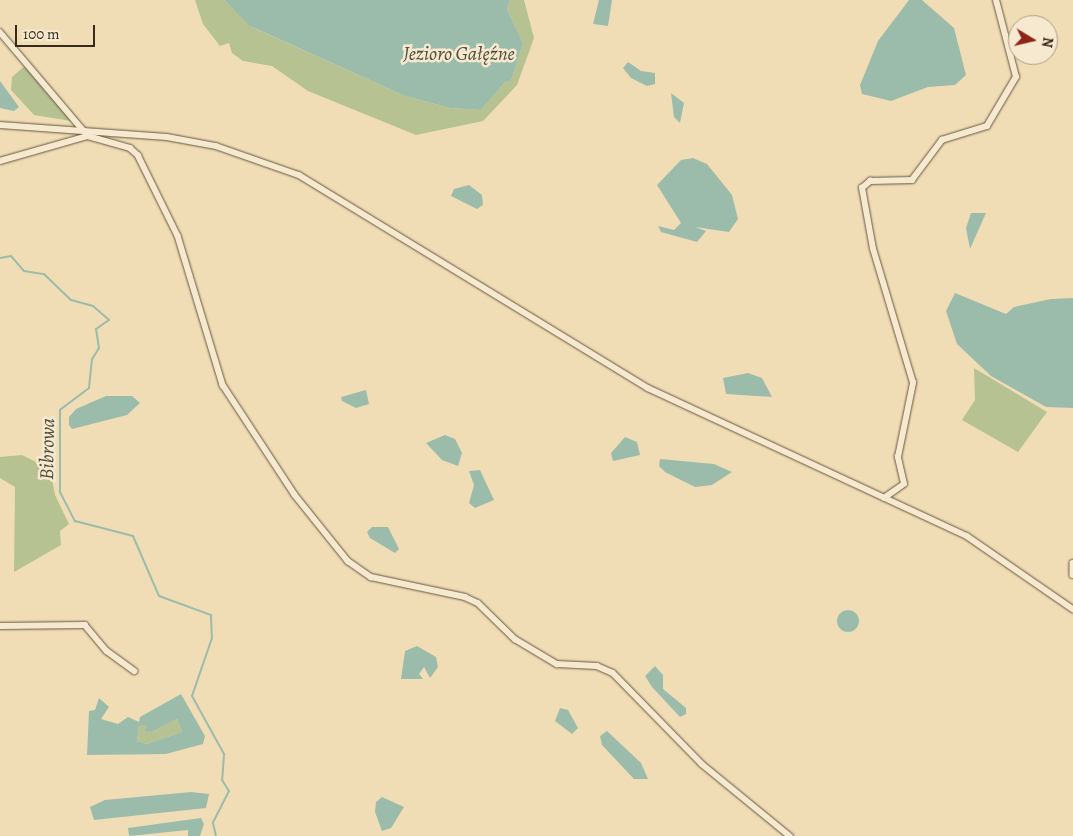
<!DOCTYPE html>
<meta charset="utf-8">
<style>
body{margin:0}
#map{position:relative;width:1073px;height:836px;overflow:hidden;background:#f1ddb5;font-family:Alegreya,serif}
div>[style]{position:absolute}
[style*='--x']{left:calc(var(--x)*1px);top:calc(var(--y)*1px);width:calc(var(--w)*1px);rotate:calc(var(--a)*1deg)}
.green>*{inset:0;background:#b6c291}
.water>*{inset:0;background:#9bbcab}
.round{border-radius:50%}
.stream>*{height:2px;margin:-1px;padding:0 1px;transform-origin:1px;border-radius:1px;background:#9bbcab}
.roads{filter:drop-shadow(0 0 1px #655741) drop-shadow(0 0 1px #655741)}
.minor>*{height:5.5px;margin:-2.75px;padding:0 2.75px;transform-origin:2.75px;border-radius:2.75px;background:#f6e9cf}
span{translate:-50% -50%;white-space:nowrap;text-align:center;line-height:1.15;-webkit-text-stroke:5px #f6e9cf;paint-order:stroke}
.water-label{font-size:20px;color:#4f4e3e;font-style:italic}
.north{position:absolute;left:1008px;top:15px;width:50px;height:50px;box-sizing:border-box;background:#f6e9cf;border:1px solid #a99d87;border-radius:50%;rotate:99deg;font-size:14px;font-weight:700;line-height:20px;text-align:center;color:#362a1a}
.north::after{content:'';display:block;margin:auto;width:18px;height:22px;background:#8f2418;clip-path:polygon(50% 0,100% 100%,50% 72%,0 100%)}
.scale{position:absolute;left:15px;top:25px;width:80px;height:22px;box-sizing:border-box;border:2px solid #362a1a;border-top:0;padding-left:6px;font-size:15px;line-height:18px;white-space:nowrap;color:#362a1a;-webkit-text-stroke:4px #f6e9cf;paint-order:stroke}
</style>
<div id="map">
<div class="green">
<div style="clip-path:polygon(195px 0,224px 0,252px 27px,405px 96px,450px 108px,481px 110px,506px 81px,511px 81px,523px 43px,507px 9px,510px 0,524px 0,534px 38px,517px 85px,483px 121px,416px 135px,308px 91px,272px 66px,243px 61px,232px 53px,229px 43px,220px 46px,203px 24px)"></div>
<div style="clip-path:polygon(28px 63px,74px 118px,71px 121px,34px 115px,11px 90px,12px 77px)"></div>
<div style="clip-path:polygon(974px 368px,1047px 412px,1018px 452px,962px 420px,975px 400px)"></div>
<div style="clip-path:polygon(22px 455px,50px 469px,55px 495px,69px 524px,60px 531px,61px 545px,14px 572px,15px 487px,0 478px,0 457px)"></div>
<div style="clip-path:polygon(177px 719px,182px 732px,147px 744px,137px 741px,139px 726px,147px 724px,152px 732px)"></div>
</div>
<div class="water">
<div style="clip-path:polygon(224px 0,510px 0,507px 9px,523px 43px,511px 81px,506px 81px,481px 110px,450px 108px,405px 96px,250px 26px)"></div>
<div style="clip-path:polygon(599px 0,612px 0,608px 26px,593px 24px)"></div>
<div style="clip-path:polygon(909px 0,922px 0,954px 28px,966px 75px,955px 85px,928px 87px,891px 101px,862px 94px,860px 85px,878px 41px)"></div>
<div style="clip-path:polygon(628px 62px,641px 71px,655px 73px,655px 84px,647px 86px,631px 78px,623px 68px)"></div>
<div style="clip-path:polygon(0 81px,19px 107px,14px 111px,0 108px)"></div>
<div style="clip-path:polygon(671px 93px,684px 103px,680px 123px,674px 117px)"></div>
<div style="clip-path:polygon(693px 158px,707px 164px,732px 195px,738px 219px,729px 232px,695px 227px,706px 231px,697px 242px,661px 232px,658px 226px,674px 230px,681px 223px,657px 185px,681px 160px)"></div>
<div style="clip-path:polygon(469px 185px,482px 195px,483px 205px,477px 209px,451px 196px,454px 189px)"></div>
<div style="clip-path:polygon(971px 213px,986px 213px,970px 249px,966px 228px)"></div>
<div style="clip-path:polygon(955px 293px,1006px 314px,1014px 307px,1051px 299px,1073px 298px,1073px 408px,1046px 407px,991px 376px,957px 344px,946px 311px)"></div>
<div style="clip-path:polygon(748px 373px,762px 378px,772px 397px,726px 394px,723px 378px)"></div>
<div style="clip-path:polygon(366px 390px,369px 404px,356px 408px,342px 401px,341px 397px)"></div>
<div style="clip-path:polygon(106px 396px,132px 396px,140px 403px,127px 415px,72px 429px,69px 425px,69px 417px,76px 409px)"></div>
<div style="clip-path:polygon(445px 435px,455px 439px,462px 453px,458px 466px,442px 460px,426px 443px)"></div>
<div style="clip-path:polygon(625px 437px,637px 442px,640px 455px,613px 461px,611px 453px)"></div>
<div style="clip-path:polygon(660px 459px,714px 464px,732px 472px,712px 485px,695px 487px,665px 472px,659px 466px)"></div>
<div style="clip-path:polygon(480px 470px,494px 500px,475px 508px,469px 503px,474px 485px,469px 471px)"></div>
<div style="clip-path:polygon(372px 527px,388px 527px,399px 549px,395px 553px,370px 538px,367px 532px)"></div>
<div class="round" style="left:837px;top:610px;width:22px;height:22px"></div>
<div style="clip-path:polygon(417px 646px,436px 657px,438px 667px,430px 678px,424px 667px,419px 674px,423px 679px,401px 679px,405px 651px)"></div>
<div style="clip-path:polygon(655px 666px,663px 675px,663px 689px,686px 708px,686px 714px,680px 717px,652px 687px,645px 676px)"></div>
<div style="clip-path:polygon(evenodd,181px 694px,205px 736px,203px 744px,166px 754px,87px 755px,89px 711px,95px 710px,99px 698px,109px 707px,101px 719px,118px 724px,128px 717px,139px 722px,140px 717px,181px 694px,177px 719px,182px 732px,147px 744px,137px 741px,139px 726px,147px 725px,145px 731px,152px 732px,177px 719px)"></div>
<div style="clip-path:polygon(560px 708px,568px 710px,578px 728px,572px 734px,555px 721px)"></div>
<div style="clip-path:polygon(607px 731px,641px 763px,648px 779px,634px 779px,602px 745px,600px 736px)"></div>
<div style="clip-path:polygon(191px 792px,209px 794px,206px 808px,94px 820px,90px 807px,105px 800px)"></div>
<div style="clip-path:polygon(382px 797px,404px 807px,391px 828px,382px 831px,375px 812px,376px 802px)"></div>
<div style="clip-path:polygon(201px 818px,204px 824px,200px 836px,188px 836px,188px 830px,129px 836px,128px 828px)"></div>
</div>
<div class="stream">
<div style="--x:0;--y:258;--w:11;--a:-10"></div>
<div style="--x:11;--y:256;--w:20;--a:49"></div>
<div style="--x:24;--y:271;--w:20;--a:9"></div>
<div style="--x:44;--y:274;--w:37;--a:44"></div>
<div style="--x:71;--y:300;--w:23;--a:15"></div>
<div style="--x:93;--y:306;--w:21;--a:41"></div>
<div style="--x:109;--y:320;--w:16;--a:145"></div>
<div style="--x:96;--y:329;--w:19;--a:81"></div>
<div style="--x:99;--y:348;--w:13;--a:122"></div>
<div style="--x:92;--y:359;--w:29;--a:96"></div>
<div style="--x:89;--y:388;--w:36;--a:143"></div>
<div style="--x:60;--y:410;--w:82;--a:90"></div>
<div style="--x:60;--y:492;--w:33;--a:63"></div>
<div style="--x:75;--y:521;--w:60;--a:14.5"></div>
<div style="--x:133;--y:536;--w:65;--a:66.6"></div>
<div style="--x:159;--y:596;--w:55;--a:20.1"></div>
<div style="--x:211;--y:615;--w:23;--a:88"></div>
<div style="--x:212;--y:638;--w:61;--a:109"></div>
<div style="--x:192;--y:696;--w:66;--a:61.1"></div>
<div style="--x:224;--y:754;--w:26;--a:94"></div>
<div style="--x:222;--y:780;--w:13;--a:58"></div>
<div style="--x:229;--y:791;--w:36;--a:117"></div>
<div style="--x:213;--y:823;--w:13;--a:77"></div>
</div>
<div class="roads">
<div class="minor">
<div style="--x:0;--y:32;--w:130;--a:49.7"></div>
<div style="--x:0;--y:125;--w:167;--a:4.1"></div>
<div style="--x:167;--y:137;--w:50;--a:10.4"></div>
<div style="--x:216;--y:146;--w:88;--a:19.3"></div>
<div style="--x:299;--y:175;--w:409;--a:31.4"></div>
<div style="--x:648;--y:388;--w:352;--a:24.9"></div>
<div style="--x:967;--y:536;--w:129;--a:34.6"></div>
<div style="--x:88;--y:136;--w:44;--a:15.9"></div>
<div style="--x:130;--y:148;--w:11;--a:41"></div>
<div style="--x:138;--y:155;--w:90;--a:63.7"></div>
<div style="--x:178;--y:236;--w:156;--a:73.2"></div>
<div style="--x:223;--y:385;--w:131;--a:56.8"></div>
<div style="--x:295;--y:495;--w:85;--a:51.2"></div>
<div style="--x:348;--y:561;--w:28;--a:35"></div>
<div style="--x:371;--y:577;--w:96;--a:12"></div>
<div style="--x:465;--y:597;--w:14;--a:25"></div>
<div style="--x:478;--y:603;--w:52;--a:44.2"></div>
<div style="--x:515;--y:639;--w:49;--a:30.8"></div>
<div style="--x:557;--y:664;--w:40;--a:2.9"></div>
<div style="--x:597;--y:666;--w:17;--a:24"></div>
<div style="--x:613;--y:673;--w:127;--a:45.6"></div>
<div style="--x:702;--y:764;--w:114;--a:39.3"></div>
<div style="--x:0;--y:161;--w:91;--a:-15.9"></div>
<div style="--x:884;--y:498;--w:24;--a:-35"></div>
<div style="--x:904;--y:484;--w:28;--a:-103"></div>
<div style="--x:898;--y:457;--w:76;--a:-78.5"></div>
<div style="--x:913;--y:383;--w:140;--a:-106.6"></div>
<div style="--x:873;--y:249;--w:62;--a:-100.2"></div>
<div style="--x:862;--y:188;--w:11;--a:-41"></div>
<div style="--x:870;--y:181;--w:42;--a:-1.4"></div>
<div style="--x:912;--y:180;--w:50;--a:-53.1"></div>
<div style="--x:942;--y:140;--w:47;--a:-17.3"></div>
<div style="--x:987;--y:126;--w:57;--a:-59.4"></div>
<div style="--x:1016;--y:77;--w:80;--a:-104.6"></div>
<div style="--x:1073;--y:563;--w:12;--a:90"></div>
<div style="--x:0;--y:626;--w:85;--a:-0.7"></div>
<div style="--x:85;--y:625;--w:34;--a:50"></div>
<div style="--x:107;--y:651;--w:34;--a:36"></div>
</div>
</div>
<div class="water-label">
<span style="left:459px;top:53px">Jezioro Gałęźne</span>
<span style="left:47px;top:449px;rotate:-89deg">Bibrowa</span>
</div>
<div class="north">N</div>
<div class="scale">100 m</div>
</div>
